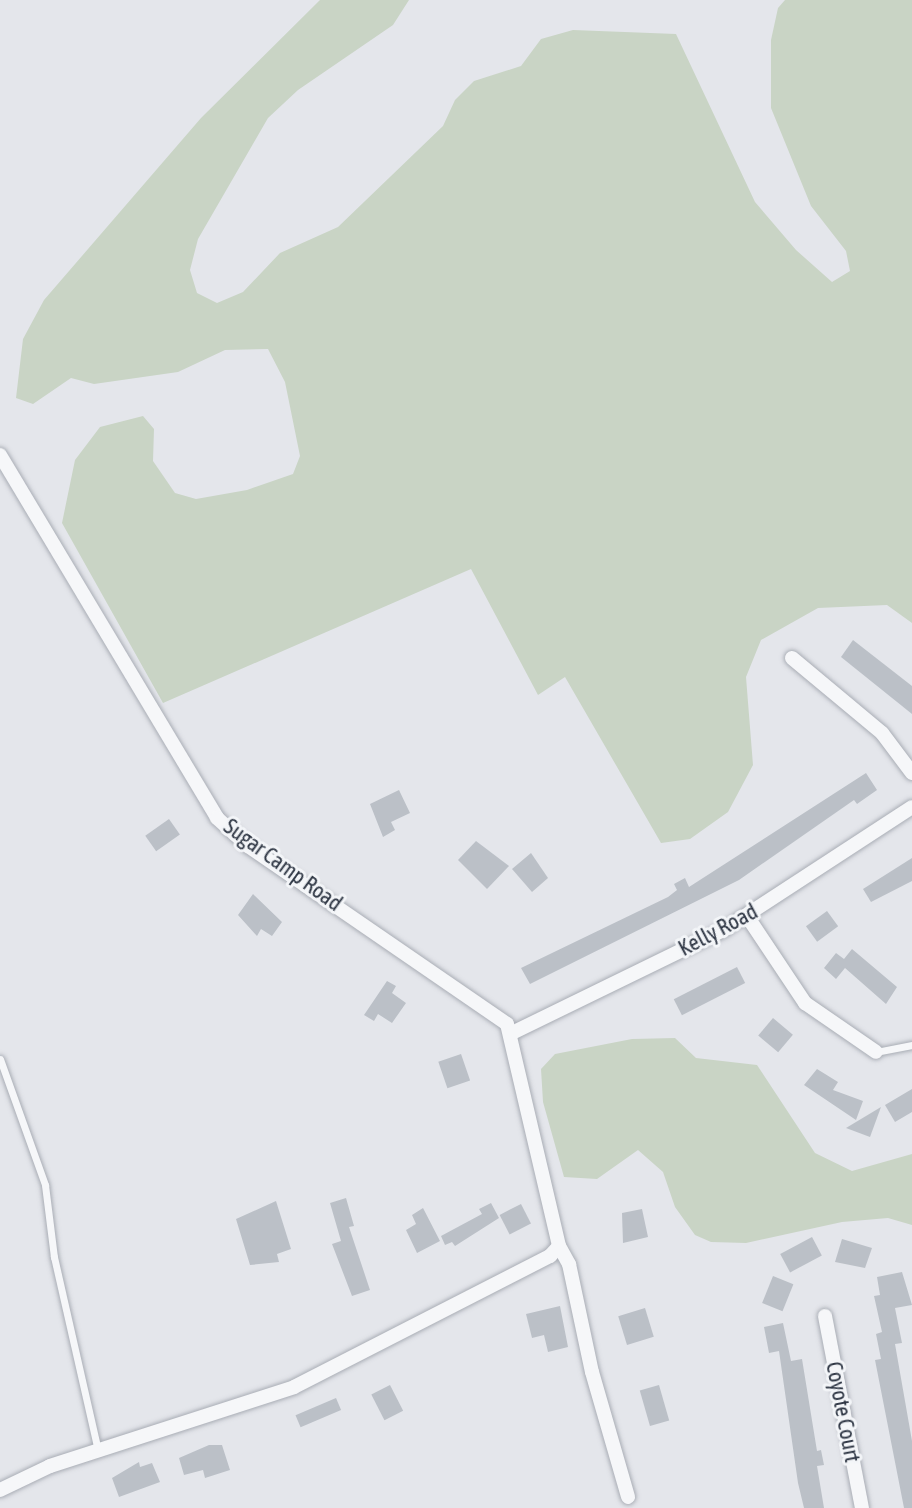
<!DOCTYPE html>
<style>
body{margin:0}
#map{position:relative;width:912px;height:1508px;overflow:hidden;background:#e4e6eb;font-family:"Asap Condensed",sans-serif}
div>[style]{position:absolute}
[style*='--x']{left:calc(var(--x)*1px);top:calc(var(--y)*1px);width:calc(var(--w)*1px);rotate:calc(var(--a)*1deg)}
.green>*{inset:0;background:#c9d4c5}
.building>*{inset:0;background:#bbc0c7;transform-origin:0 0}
.roads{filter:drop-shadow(0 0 2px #a9adb5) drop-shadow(0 0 2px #a9adb5)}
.lane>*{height:7px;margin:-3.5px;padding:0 3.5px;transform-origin:3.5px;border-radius:3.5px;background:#f6f7f9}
.street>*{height:14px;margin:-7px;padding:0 7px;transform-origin:7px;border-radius:7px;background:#f6f7f9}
span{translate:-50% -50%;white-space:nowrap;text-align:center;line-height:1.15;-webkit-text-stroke:6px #f3f5f8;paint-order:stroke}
.street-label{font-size:22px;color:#2c3442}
</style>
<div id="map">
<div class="green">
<div style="clip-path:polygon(320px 0,409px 0,393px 25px,298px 90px,268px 118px,198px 239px,190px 270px,197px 293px,217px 303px,243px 292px,280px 253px,338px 227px,443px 126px,455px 100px,474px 81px,521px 66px,541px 39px,573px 30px,676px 34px,755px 202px,796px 250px,832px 282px,850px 271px,846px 251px,811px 206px,771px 108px,771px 40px,778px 8px,785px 0,912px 0,912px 623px,887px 605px,818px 608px,761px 640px,746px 677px,753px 765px,728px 812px,690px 839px,661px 843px,565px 677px,538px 695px,471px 569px,163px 703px,62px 523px,75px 460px,100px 427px,143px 416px,154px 429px,153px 461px,175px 493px,196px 499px,247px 490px,293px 474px,300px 456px,285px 382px,268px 349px,225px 350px,178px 372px,94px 384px,71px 378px,33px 404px,16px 398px,23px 339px,44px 300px,201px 118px)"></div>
<div style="clip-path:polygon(675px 1038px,696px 1058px,757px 1065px,815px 1153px,852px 1171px,912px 1154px,912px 1225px,888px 1218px,842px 1222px,746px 1243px,711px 1242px,695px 1235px,675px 1207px,663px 1172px,638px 1150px,597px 1179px,564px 1177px,543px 1102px,541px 1069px,555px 1054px,632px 1039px)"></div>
</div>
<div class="building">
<div style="clip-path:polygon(853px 640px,912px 686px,912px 714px,841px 657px)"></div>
<div style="clip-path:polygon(866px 773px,877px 790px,857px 804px,854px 800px,739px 880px,530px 984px,521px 968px,668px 897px,677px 890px,674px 884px,685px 878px,689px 887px)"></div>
<div style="clip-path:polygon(399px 790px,410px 813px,391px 822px,395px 830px,383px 837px,370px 804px)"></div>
<div style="left:169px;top:819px;width:19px;height:29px;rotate:55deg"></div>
<div style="clip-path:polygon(476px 841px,509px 866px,487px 889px,458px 860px)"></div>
<div style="clip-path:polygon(531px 853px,548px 878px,532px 892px,512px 869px)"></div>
<div style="clip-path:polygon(912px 858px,912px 881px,871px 902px,863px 889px)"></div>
<div style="clip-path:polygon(253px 894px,282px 922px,272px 936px,261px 929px,257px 936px,238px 915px)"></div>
<div style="left:827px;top:911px;width:19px;height:26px;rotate:54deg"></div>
<div style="clip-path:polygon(852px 949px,897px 987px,886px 1004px,845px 968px,836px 979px,824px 968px,836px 953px,844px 959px)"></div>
<div style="left:737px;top:967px;width:18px;height:71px;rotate:63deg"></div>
<div style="clip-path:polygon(387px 981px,396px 986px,392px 993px,406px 1003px,392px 1023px,378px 1014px,374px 1021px,364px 1015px)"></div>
<div style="left:773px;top:1018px;width:26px;height:23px;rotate:40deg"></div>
<div style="left:461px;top:1054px;width:28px;height:24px;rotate:71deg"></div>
<div style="clip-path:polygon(817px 1069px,838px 1082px,833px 1090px,863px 1101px,856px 1120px,804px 1085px)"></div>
<div style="clip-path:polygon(912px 1089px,912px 1112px,895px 1122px,885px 1105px)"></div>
<div style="clip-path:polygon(881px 1107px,870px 1137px,846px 1128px)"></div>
<div style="clip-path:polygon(346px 1198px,354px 1226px,349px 1227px,370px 1290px,352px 1296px,332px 1244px,341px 1241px,330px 1203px)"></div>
<div style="clip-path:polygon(276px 1201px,291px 1249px,277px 1254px,279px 1262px,250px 1265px,236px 1219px)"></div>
<div style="clip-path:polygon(491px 1203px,499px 1218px,455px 1246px,452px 1242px,445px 1245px,441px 1236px,482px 1214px,479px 1209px)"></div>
<div style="left:521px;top:1204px;width:22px;height:24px;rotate:63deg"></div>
<div style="clip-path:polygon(423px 1208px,440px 1241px,417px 1253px,406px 1230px,416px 1224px,412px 1215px)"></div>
<div style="clip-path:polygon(642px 1209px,648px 1237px,623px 1243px,622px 1213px)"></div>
<div style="left:812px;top:1237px;width:21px;height:36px;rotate:62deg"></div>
<div style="clip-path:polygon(842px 1239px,872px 1248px,865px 1268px,835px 1262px)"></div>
<div style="clip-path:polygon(902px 1272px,912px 1305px,895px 1308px,902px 1343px,895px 1344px,912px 1441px,912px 1508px,904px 1508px,875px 1360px,881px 1359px,876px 1334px,882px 1332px,874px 1296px,880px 1295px,877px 1277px)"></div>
<div style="left:773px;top:1276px;width:22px;height:29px;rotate:22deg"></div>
<div style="clip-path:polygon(560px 1306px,568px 1347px,548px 1352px,544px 1335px,532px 1338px,526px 1314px)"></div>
<div style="left:645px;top:1308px;width:30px;height:28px;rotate:73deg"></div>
<div style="clip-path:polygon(783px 1323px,791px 1361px,802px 1359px,817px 1451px,821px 1450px,824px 1465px,817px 1466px,824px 1508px,804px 1508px,798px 1483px,779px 1351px,769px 1353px,764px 1327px)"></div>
<div style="left:390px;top:1385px;width:29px;height:21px;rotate:63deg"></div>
<div style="left:659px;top:1385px;width:37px;height:20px;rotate:74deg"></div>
<div style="left:336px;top:1398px;width:13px;height:44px;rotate:67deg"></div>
<div style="clip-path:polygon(209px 1445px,222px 1445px,230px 1470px,205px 1478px,203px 1470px,184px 1475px,179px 1458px)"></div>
<div style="clip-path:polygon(139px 1462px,140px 1467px,152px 1463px,160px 1482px,119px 1497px,112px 1478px)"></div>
</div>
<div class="roads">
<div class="lane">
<div style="--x:876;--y:1052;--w:37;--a:-11"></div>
<div style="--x:0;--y:1059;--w:134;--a:70.3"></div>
<div style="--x:45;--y:1185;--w:73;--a:82.9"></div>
<div style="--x:54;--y:1257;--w:198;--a:77.2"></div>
</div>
<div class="street">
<div style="--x:0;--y:455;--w:423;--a:59.1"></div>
<div style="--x:217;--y:818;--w:42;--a:42.1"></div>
<div style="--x:248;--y:846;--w:314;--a:34.5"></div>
<div style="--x:507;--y:1024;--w:228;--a:76.8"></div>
<div style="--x:559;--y:1246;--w:21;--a:61"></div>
<div style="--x:569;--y:1264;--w:110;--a:78"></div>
<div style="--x:592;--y:1372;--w:130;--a:73.9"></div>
<div style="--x:792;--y:658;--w:117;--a:39.8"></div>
<div style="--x:882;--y:733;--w:50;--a:53.1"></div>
<div style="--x:747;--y:916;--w:105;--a:56.3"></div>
<div style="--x:805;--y:1003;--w:86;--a:34.6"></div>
<div style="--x:512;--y:1033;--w:237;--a:-26"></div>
<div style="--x:725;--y:929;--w:223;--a:-33.1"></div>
<div style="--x:825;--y:1316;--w:196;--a:79.1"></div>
<div style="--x:0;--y:1490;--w:55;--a:-25.6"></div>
<div style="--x:50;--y:1466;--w:256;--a:-17.9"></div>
<div style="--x:294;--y:1387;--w:288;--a:-27.1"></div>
<div style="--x:550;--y:1256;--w:13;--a:-48"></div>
</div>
</div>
<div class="street-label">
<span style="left:283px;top:865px;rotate:36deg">Sugar Camp Road</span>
<span style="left:718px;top:930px;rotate:-28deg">Kelly Road</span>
<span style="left:843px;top:1412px;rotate:79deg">Coyote Court</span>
</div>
</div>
